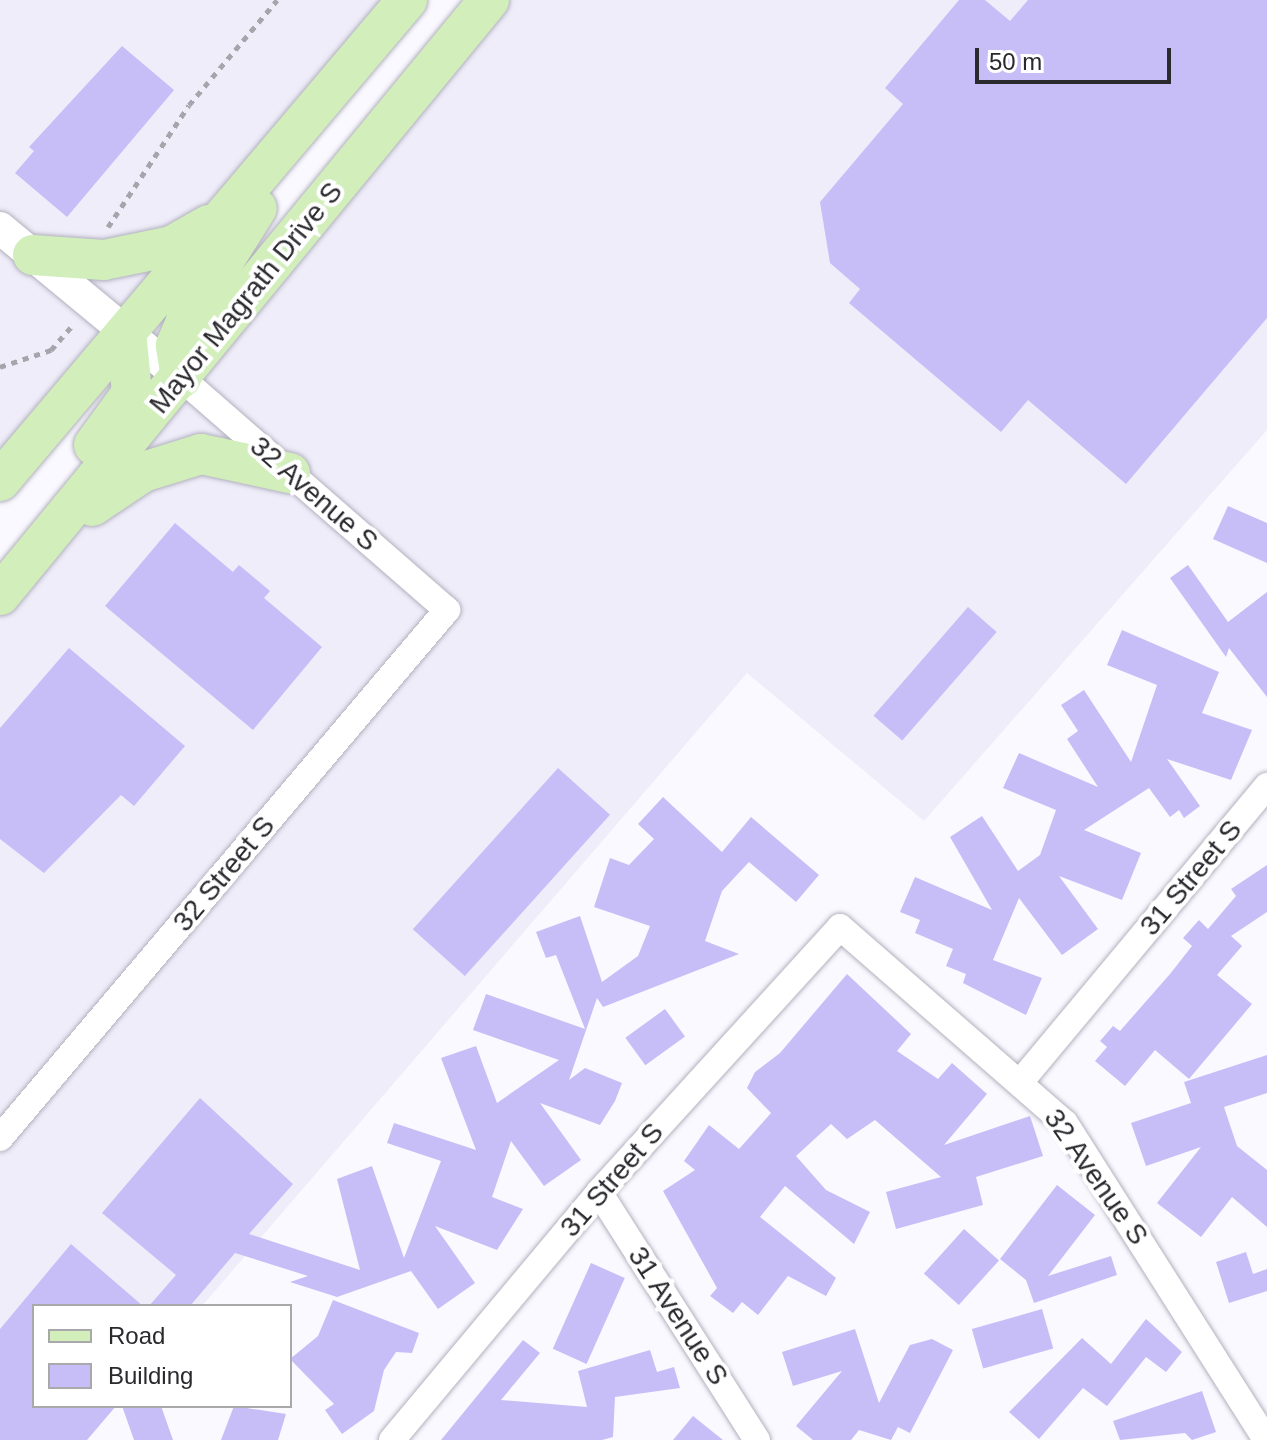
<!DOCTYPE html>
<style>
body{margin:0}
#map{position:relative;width:1267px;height:1440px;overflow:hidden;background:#faf9ff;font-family:Helvetica,sans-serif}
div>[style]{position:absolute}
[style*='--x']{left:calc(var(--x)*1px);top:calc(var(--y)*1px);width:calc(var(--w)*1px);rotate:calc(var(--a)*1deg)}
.built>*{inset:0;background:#efedfa}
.building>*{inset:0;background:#c7bef8;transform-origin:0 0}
.path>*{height:5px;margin-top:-2.5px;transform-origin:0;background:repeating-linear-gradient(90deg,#a6a5ab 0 6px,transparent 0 12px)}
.roads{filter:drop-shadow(0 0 2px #b3b1be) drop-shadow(0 0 2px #b3b1be)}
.minor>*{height:26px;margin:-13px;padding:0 13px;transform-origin:13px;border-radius:13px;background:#fff}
.tertiary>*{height:32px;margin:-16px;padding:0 16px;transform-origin:16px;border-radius:16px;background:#fff}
.primary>*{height:40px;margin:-20px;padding:0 20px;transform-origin:20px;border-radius:20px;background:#d1eebb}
span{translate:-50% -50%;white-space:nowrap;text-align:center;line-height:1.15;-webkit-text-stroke:8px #fff;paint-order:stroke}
.street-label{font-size:28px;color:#29292e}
.legend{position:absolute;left:32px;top:1304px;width:260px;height:104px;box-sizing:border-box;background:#fff;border:2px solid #a9a9ab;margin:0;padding:10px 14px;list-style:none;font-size:24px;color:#29292e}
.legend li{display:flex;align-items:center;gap:16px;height:40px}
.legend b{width:40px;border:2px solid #a9a9ab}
.scale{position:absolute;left:975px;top:48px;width:196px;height:36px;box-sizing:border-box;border:4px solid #29292e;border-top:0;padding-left:10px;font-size:24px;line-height:28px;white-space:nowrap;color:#29292e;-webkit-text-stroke:6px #fff;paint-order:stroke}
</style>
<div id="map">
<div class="built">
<div style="clip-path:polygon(0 0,407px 0,0 481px)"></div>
<div style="clip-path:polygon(489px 0,1267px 0,1267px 430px,924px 821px,747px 673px,202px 1306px,34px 1306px,34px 1406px,116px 1406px,87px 1440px,0 1440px,0 597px)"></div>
</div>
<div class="building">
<div style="clip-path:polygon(959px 0,985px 0,1010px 21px,1028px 0,1267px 0,1267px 318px,1126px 484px,1028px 400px,1001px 432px,849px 303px,860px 289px,830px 263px,820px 202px,903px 104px,885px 88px)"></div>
<div style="clip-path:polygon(122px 46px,174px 90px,67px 217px,15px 173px,34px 151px,29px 147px)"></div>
<div style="clip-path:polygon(1228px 506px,1267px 523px,1267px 563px,1213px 539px)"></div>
<div style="clip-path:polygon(175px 523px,233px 572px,239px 565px,270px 591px,264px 598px,322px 647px,253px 730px,105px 606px)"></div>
<div style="clip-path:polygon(1188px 565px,1228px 622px,1267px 592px,1267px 697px,1229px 648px,1226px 657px,1170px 578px)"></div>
<div style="left:968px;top:607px;width:38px;height:144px;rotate:41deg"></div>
<div style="clip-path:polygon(1122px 630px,1219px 672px,1202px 713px,1252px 730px,1231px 780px,1167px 759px,1200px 806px,1184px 818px,1179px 810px,1170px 817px,1149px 788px,1084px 830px,1141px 853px,1122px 900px,1059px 876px,1098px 929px,1062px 955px,1019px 898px,993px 960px,1042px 978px,1026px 1015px,963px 983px,966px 974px,946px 966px,953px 949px,915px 933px,920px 920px,900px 912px,915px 877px,992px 910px,950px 837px,982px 816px,1018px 871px,1040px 855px,1056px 810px,1003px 788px,1019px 753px,1098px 787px,1067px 739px,1078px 731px,1061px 705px,1084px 690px,1131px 762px,1157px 685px,1107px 665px)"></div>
<div style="clip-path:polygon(69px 648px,185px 746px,134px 806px,121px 795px,44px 873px,0 839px,0 728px)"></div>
<div style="left:558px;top:768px;width:70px;height:217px;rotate:42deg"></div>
<div style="clip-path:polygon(663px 797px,722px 852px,751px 817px,819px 875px,796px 902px,749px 862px,722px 891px,705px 941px,739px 954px,603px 1007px,597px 998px,569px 1080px,585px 1068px,622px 1083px,615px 1101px,600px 1125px,540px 1103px,581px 1160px,544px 1186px,511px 1141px,492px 1197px,523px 1209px,497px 1250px,435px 1226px,475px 1283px,438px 1309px,411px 1271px,337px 1297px,290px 1282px,308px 1276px,235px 1253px,190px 1306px,149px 1306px,176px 1275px,102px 1213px,200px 1098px,293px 1184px,249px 1234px,360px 1270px,337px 1179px,372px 1166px,404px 1258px,441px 1161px,387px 1143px,394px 1123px,476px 1150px,441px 1058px,476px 1046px,497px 1103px,559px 1060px,473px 1030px,486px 994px,585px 1029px,556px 955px,546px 958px,536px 932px,580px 916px,602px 982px,638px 956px,650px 926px,594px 907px,610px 858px,629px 865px,654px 839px,638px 824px)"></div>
<div style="clip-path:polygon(1267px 865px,1267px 912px,1231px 936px,1242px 946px,1217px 975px,1252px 1004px,1189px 1079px,1155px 1050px,1125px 1086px,1095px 1061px,1107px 1047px,1100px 1041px,1113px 1026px,1120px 1031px,1170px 974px,1192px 946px,1183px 938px,1199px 920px,1208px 929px,1236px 896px,1231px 889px)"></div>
<div style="clip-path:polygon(847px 974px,911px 1034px,897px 1051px,938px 1079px,952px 1063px,987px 1094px,944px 1145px,1030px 1116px,1043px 1156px,976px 1177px,983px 1205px,896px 1229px,886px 1192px,941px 1177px,875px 1120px,847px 1139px,831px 1124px,796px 1156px,826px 1190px,870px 1212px,854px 1244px,785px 1186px,760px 1217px,836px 1278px,826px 1296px,788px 1276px,758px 1315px,742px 1302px,733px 1313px,710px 1296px,717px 1288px,663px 1191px,695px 1170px,684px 1161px,709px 1125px,739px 1149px,771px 1113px,747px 1088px,755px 1072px,780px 1053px)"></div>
<div style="left:665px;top:1009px;width:34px;height:49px;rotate:54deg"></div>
<div style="clip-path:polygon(1267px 1055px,1267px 1093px,1224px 1107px,1237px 1146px,1267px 1170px,1267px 1227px,1232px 1197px,1201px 1237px,1157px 1203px,1201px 1147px,1146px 1166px,1131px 1123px,1191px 1103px,1184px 1082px)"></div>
<div style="clip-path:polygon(1057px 1185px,1095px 1215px,1048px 1276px,1111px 1256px,1117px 1275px,1034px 1303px,1026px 1280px,1000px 1259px)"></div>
<div style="left:964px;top:1229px;width:47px;height:60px;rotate:42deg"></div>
<div style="clip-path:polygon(71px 1244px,143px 1306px,34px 1306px,34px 1406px,116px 1406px,87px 1440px,0 1440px,0 1329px)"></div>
<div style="clip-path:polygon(1246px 1252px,1253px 1274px,1267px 1269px,1267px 1291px,1229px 1303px,1216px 1262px)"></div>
<div style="left:591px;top:1263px;width:37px;height:94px;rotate:24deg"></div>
<div style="clip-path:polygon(333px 1300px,419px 1333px,412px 1353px,396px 1352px,384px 1370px,374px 1411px,342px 1434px,325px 1410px,334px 1404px,290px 1359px,318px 1336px)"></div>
<div style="left:1042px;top:1309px;width:41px;height:73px;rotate:74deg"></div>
<div style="clip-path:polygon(1146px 1319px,1182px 1352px,1166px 1372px,1146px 1357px,1107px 1406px,1083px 1388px,1039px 1439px,1009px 1412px,1082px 1338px,1111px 1364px)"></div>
<div style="clip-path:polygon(855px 1329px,879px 1403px,910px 1345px,932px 1339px,953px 1350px,910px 1433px,898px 1427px,891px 1440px,859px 1430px,851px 1440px,813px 1440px,796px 1426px,842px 1371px,793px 1386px,782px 1352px)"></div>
<div style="clip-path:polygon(523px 1340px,540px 1353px,501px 1400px,587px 1407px,578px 1371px,650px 1350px,657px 1372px,674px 1367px,680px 1388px,615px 1397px,613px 1437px,602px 1440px,441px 1440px)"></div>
<div style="clip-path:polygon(1202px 1391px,1216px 1432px,1192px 1440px,1185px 1433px,1120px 1440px,1113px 1421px)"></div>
<div style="clip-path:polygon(122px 1406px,161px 1406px,173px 1440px,134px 1440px)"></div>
<div style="clip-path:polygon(234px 1406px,286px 1414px,278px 1440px,221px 1440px)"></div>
<div style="clip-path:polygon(693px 1416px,723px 1440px,673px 1440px)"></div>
</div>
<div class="path">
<div style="--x:108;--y:227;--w:146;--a:-56.4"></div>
<div style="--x:189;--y:105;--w:137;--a:-50"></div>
<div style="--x:0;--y:367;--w:54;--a:-18.4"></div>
<div style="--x:51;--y:350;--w:33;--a:-49"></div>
</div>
<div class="roads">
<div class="minor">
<div style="--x:1022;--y:1080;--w:383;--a:-50.2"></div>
<div style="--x:0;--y:1138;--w:692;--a:-49.75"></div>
<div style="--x:447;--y:610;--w:353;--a:-138.9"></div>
<div style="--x:599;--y:1192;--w:294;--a:57.5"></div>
<div style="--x:392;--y:1440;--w:323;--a:-50.1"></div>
<div style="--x:599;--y:1192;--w:358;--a:-47.7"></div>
<div style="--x:840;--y:927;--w:298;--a:41.1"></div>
<div style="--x:1065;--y:1123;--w:375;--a:57.6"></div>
</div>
<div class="tertiary">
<div style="--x:0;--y:228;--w:235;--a:39.6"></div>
</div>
<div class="primary">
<div style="--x:33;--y:255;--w:71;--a:4"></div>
<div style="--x:104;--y:260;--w:69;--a:-11.6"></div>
<div style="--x:172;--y:246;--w:43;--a:-29.6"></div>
<div style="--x:181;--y:378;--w:33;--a:-99"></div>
<div style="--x:176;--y:345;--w:26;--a:-67"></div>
<div style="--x:186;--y:321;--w:133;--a:-57.9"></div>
<div style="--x:94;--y:445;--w:64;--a:-53.8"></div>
<div style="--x:132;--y:393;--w:61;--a:-95.6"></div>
<div style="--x:0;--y:481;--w:630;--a:-49.76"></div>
<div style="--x:92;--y:506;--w:61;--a:-33.7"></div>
<div style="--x:143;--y:472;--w:61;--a:-17.2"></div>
<div style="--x:201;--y:454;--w:91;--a:12.1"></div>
<div style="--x:0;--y:595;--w:770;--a:-50.58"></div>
</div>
</div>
<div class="street-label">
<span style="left:246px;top:298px;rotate:-51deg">Mayor Magrath Drive S</span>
<span style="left:314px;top:494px;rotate:41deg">32 Avenue S</span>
<span style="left:224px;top:874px;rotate:-50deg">32 Street S</span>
<span style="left:1191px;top:878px;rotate:-50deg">31 Street S</span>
<span style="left:1096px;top:1177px;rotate:55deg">32 Avenue S</span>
<span style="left:612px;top:1180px;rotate:-49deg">31 Street S</span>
<span style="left:678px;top:1316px;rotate:57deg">31 Avenue S</span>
</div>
<ul class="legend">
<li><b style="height:10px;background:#d1eebb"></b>Road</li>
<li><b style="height:22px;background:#c7bef8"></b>Building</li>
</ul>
<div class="scale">50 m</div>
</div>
